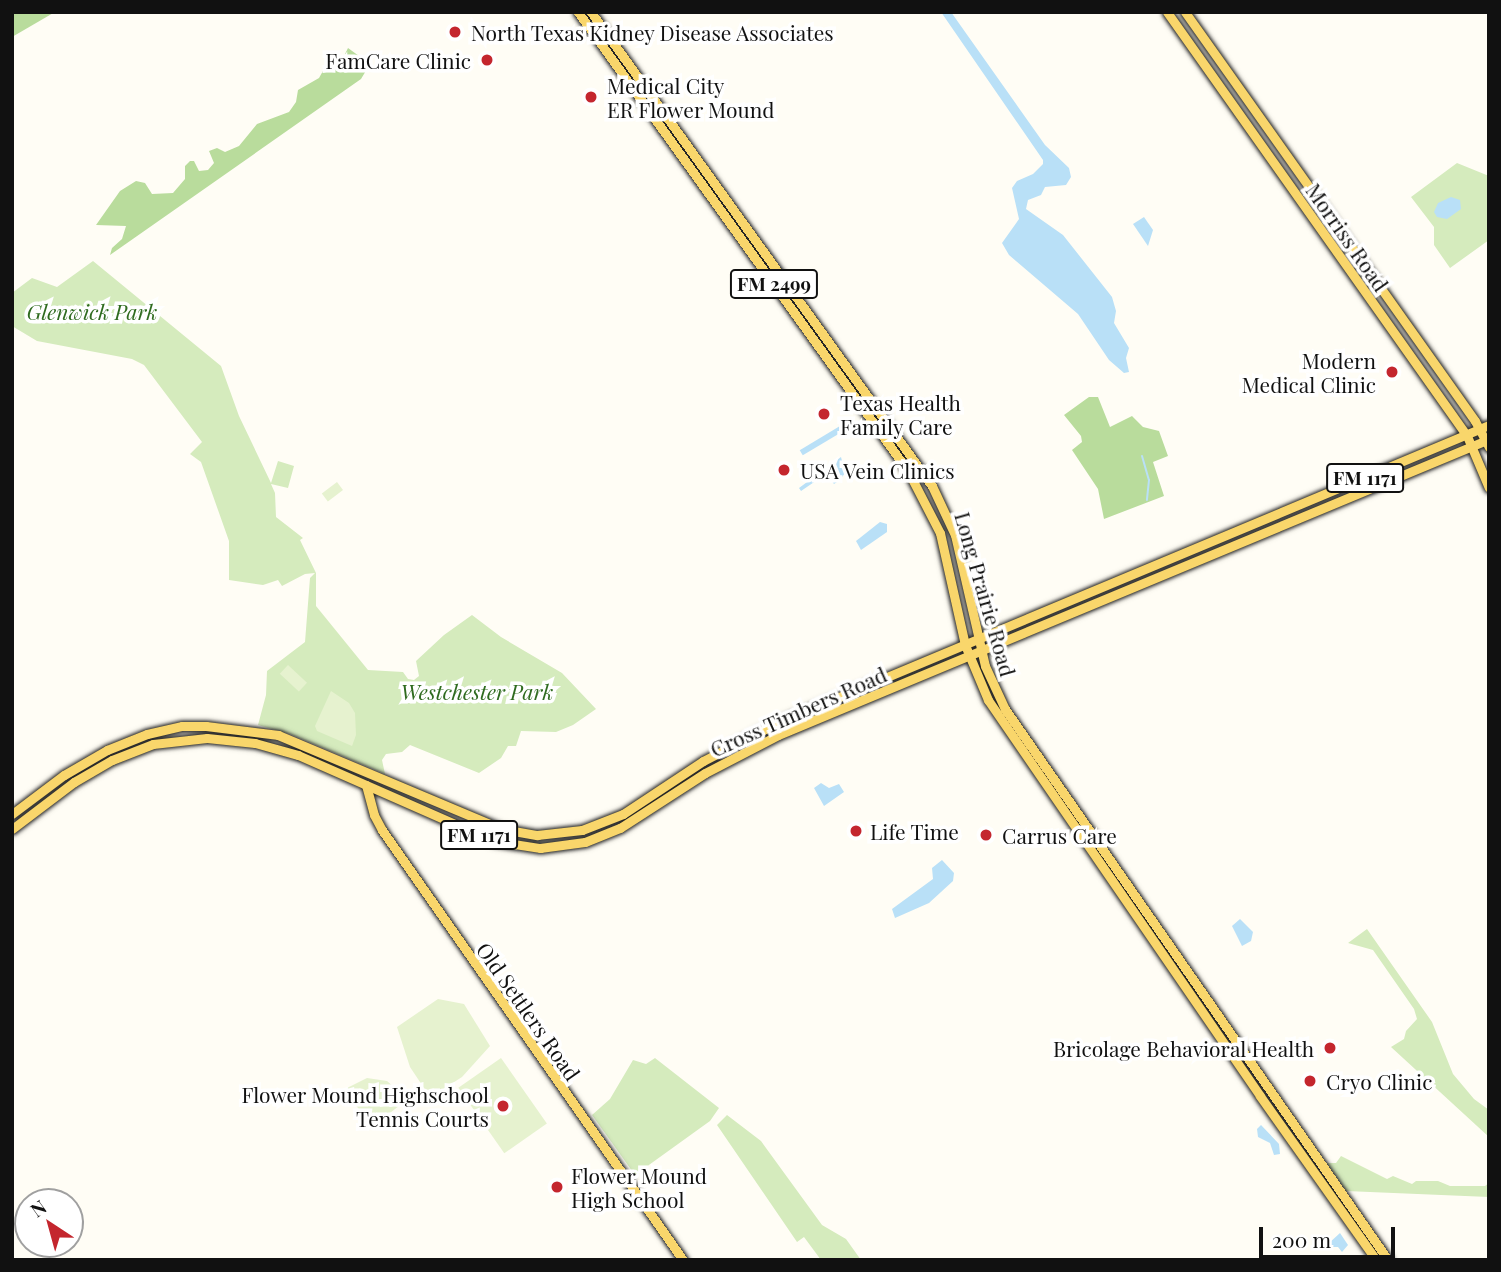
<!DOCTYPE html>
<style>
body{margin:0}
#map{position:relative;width:1501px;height:1272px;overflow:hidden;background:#fffdf5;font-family:"Playfair Display",serif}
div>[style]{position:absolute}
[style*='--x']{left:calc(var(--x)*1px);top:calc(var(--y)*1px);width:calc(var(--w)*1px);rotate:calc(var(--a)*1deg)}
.green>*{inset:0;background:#d5ebbd}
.forest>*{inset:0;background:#b9dc9c}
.pitch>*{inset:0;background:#e6f2cf;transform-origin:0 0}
.water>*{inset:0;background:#b9e0f7;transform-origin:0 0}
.stream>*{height:2px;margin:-1px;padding:0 1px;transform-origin:1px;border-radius:1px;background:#b9e0f7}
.roads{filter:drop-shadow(0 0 2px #222) drop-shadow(0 0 2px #222)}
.major>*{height:9px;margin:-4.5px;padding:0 4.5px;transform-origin:4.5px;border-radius:4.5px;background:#f9d66b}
.dots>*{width:19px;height:19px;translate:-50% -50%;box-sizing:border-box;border:4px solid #fff;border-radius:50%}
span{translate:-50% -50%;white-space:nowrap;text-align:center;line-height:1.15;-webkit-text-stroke:7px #fff;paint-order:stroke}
.shield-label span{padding:2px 5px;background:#fff;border:2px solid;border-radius:5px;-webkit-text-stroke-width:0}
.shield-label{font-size:19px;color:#111;font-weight:700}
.poi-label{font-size:21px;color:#111}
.left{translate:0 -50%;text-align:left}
.right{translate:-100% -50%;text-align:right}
.street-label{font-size:21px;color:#111}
.park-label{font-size:21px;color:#2f6b1f;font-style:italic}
.frame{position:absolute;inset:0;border:14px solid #111;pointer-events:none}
.north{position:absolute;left:14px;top:1188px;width:70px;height:70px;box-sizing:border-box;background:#fff;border:2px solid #a0a0a0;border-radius:50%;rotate:324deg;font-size:19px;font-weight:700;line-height:28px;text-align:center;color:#111}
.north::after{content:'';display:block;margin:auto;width:24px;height:32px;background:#c4262e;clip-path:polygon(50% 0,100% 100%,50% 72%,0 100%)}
.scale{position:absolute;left:1259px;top:1227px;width:136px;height:32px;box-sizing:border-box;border:4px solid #111;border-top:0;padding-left:9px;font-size:21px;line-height:24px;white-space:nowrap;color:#111;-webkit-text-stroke:5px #fff;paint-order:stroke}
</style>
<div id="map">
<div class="green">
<div style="clip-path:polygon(1457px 163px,1489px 176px,1489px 240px,1450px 268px,1434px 245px,1434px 227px,1411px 197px)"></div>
<div style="clip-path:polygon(93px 261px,221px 366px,239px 416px,271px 483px,278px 461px,294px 466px,288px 488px,271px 484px,275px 493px,276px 517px,303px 538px,300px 540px,316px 573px,316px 606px,368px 670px,403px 672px,408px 679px,414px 680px,419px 676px,416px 661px,444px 635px,472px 615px,501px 637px,562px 673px,596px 709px,573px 725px,556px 732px,521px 731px,516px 746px,508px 746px,501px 758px,479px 773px,410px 745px,402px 752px,386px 754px,382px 760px,385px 774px,290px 734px,258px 725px,266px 695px,267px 671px,305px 642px,310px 578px,315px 573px,305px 574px,282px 586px,278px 580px,263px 585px,229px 580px,229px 541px,201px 462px,190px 454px,202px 442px,144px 365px,132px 359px,37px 341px,12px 326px,12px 293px,32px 278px,57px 287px)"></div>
<div style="clip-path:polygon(1367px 929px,1432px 1022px,1453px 1074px,1474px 1099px,1489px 1110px,1489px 1137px,1391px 1047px,1404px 1039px,1406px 1031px,1417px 1019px,1414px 1009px,1373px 950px,1348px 943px)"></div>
<div style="clip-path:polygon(655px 1058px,719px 1108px,710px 1121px,635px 1175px,592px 1115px,610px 1099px,633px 1060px,646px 1064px)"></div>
<div style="clip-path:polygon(727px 1115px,761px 1141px,822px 1225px,846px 1239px,861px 1260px,821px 1260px,804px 1237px,797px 1242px,717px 1125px)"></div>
<div style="clip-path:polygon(1341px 1156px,1387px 1179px,1393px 1176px,1412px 1184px,1416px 1181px,1438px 1181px,1450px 1186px,1485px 1186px,1489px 1183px,1489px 1197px,1346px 1191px,1327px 1163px,1336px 1163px)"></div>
</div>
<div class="forest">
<div style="clip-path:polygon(12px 12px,55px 12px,12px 37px)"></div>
<div style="clip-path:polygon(348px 48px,370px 64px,361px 79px,110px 255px,112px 248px,122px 239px,126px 226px,96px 225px,120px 191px,136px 181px,145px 183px,152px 194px,173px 193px,185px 179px,185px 166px,190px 161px,194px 161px,199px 171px,208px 170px,214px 163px,209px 151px,217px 148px,225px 152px,239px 146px,257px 124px,289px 112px,296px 102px,298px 90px,319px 78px,328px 62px,350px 61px,345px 54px)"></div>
<div style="clip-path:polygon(1089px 397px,1098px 397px,1110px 427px,1132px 416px,1143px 427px,1159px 431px,1168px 456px,1153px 462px,1164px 496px,1104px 519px,1098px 489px,1072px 450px,1082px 442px,1081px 436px,1064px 415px)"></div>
</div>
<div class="pitch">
<div style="left:337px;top:482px;width:10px;height:19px;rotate:53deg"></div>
<div style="left:288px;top:665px;width:26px;height:12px;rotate:43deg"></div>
<div style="clip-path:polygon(331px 691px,349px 703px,355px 713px,356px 735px,352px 746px,317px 731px,315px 726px)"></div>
<div style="clip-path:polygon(438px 999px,464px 1004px,490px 1046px,462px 1077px,437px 1093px,426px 1091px,410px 1067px,397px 1027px)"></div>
<div style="left:501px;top:1058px;width:80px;height:52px;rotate:55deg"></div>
<div style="clip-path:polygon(367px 1078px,387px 1081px,408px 1099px,373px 1126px,343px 1090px)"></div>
</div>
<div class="water">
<div style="clip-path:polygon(941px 12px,951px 12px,1045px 145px,1069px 168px,1071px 177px,1066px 185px,1045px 187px,1041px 195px,1028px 200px,1026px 209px,1063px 235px,1112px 297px,1116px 311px,1114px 323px,1129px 348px,1126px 358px,1129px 372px,1124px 373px,1109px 360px,1078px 314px,1009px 255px,1002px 243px,1019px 219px,1012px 188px,1017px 181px,1033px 174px,1043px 164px,1043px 160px)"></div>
<div style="clip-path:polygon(1451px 197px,1460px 200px,1461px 209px,1447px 219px,1437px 217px,1434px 212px,1438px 203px)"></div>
<div style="clip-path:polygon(1144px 217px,1153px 230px,1148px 246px,1133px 224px)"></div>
<div style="left:840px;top:426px;width:6px;height:47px;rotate:59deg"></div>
<div style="clip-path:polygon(841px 457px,845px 473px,840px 480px,834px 484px,826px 474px,801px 491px,799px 488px)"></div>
<div style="clip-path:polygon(880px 522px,887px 524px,887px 532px,861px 550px,856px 541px)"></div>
<div style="clip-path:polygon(821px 783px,829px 788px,839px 784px,844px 792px,824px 806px,814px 788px)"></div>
<div style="clip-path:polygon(942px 860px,954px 873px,953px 881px,929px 903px,895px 918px,892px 909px,933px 879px,932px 868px)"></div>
<div style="clip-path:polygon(1240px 919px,1253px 932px,1251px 941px,1242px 946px,1232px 926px)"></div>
<div style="clip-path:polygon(1261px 1125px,1279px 1144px,1280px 1154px,1274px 1155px,1270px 1143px,1258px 1137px,1257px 1129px)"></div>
<div style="clip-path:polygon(1340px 1233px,1348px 1245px,1342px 1252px,1338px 1247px,1328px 1247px,1328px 1244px)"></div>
</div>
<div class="stream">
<div style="--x:1142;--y:456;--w:25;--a:74"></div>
<div style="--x:1149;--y:480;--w:20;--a:96"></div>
</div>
<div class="roads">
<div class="major">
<div style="--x:578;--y:12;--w:565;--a:54.29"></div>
<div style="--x:908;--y:471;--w:70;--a:62.7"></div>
<div style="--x:940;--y:533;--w:115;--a:77.4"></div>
<div style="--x:965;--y:645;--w:60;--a:67.3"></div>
<div style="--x:988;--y:700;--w:480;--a:55.5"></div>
<div style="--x:1260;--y:1096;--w:201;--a:54.7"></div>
<div style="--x:591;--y:12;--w:584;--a:54.27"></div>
<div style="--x:932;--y:486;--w:54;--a:64.9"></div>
<div style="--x:955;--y:535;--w:134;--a:77.1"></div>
<div style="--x:985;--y:666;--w:47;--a:65.1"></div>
<div style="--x:1005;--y:709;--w:671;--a:55.2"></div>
<div style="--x:1167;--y:12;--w:519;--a:54.72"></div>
<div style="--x:1467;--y:436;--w:56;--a:67.1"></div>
<div style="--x:1185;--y:12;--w:501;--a:54.66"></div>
<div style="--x:1475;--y:421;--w:30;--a:62"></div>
<div style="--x:366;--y:785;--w:31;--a:75"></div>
<div style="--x:374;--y:815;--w:17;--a:62"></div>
<div style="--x:382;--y:830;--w:525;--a:55.01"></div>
<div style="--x:12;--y:814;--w:65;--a:-36.9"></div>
<div style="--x:64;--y:775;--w:50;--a:-30.2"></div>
<div style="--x:107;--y:750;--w:43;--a:-21.8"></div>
<div style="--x:147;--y:734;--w:36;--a:-13"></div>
<div style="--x:182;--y:726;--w:24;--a:0"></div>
<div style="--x:206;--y:726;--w:73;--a:7.1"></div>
<div style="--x:278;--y:735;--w:243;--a:22.8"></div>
<div style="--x:502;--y:829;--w:36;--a:10"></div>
<div style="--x:537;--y:835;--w:45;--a:-6.3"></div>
<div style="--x:582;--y:830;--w:44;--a:-21.3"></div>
<div style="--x:623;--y:814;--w:96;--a:-33.5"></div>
<div style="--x:703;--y:761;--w:83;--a:-27.2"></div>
<div style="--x:777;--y:723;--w:772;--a:-22.71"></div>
<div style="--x:12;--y:829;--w:78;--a:-37.2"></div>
<div style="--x:74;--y:782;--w:44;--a:-30.1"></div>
<div style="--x:112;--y:760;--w:44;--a:-21.3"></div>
<div style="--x:153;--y:744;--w:54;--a:-6.3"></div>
<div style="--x:207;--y:738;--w:48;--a:5.9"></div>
<div style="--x:255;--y:743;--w:45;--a:15.6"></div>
<div style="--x:298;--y:755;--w:214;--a:23.7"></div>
<div style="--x:494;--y:841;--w:47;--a:8.7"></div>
<div style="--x:540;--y:848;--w:45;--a:-7.6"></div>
<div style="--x:585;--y:842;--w:38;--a:-22"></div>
<div style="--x:620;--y:828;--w:101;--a:-32.9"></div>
<div style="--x:705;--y:773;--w:82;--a:-27.5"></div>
<div style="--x:778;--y:735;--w:770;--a:-22.6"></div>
</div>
</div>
<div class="dots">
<div style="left:455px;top:32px;background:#c4262e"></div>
<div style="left:487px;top:60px;background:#c4262e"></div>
<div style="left:591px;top:97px;background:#c4262e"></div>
<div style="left:1392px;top:372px;background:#c4262e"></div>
<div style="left:824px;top:414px;background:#c4262e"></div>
<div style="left:784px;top:470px;background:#c4262e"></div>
<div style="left:856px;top:831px;background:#c4262e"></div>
<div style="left:986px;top:835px;background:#c4262e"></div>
<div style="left:1330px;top:1048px;background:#c4262e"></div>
<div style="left:1310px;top:1081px;background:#c4262e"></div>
<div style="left:503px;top:1106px;background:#c4262e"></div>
<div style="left:557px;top:1187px;background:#c4262e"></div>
</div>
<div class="shield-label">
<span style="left:774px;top:284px">FM 2499</span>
<span style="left:1365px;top:478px">FM 1171</span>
<span style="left:479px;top:835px">FM 1171</span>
</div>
<div class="poi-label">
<span class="left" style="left:471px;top:32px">North Texas Kidney Disease Associates</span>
<span class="right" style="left:471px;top:60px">FamCare Clinic</span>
<span class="left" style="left:607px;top:97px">Medical City<br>ER Flower Mound</span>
<span class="right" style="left:1376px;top:372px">Modern<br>Medical Clinic</span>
<span class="left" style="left:840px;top:414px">Texas Health<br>Family Care</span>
<span class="left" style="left:800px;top:470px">USA Vein Clinics</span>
<span class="left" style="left:870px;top:831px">Life Time</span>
<span class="left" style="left:1002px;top:835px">Carrus Care</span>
<span class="right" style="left:1314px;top:1048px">Bricolage Behavioral Health</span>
<span class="left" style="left:1326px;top:1081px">Cryo Clinic</span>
<span class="right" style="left:489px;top:1106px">Flower Mound Highschool<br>Tennis Courts</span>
<span class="left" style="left:571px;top:1187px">Flower Mound<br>High School</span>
</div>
<div class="street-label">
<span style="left:1348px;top:237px;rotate:55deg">Morriss Road</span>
<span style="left:986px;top:594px;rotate:74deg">Long Prairie Road</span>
<span style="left:798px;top:711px;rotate:-24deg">Cross Timbers Road</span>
<span style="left:529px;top:1011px;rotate:55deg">Old Settlers Road</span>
</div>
<div class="park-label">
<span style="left:92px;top:311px">Glenwick Park</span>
<span style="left:477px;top:691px">Westchester Park</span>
</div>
<div class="frame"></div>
<div class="north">N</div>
<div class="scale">200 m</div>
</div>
